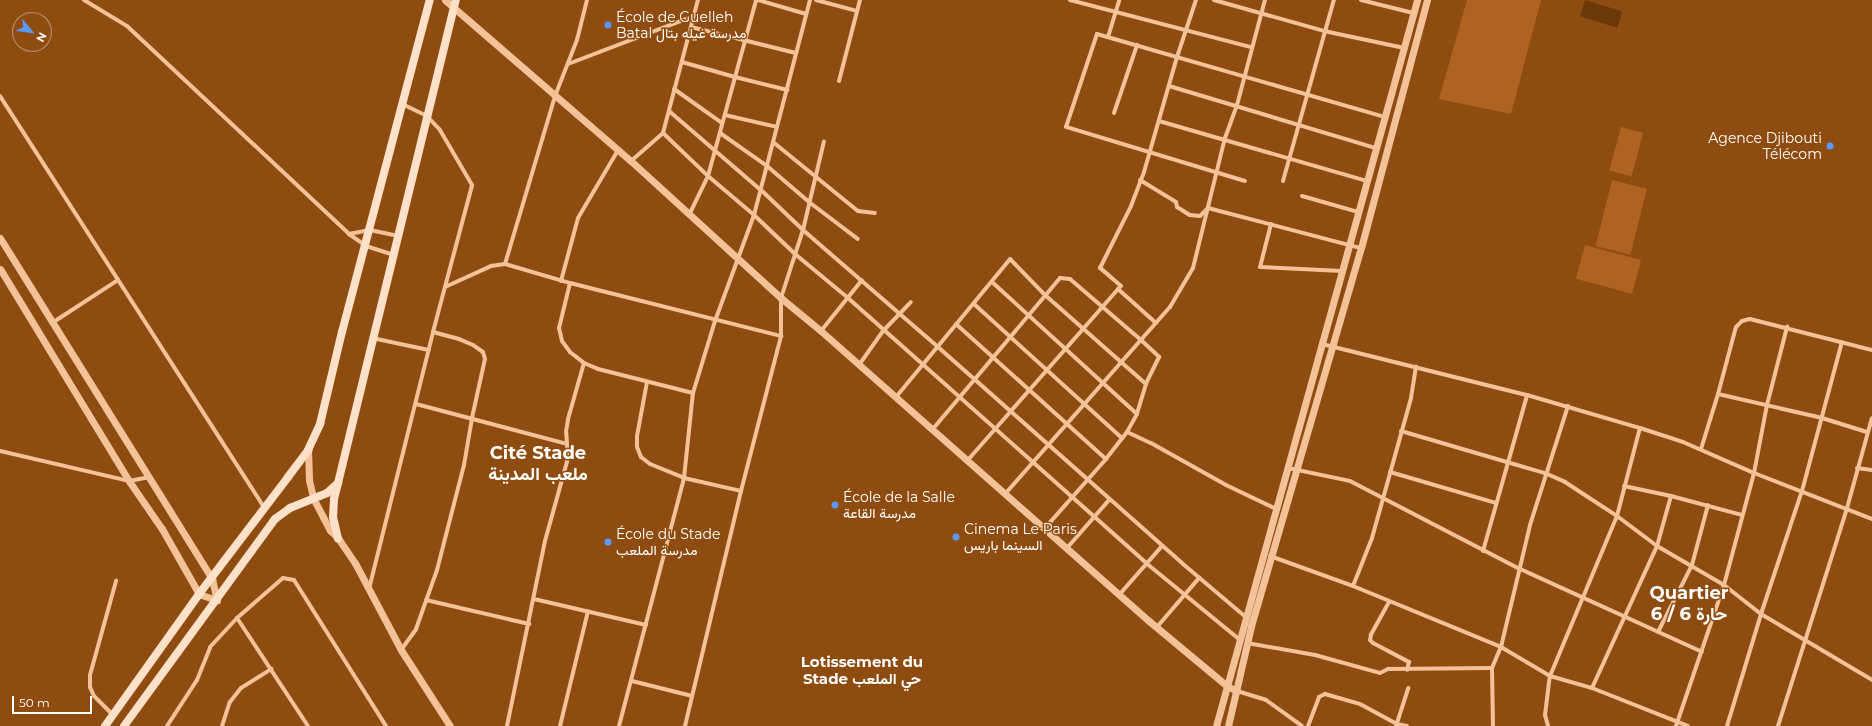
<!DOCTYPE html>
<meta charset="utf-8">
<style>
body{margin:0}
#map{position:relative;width:1872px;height:726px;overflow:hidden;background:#8f4c10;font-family:Montserrat,Vazirmatn,sans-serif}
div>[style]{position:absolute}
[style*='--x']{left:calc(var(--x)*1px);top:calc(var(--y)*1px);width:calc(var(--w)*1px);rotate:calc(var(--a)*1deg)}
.green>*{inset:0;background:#ae6321;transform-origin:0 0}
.water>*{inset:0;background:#6a3809;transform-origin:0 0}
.minor>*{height:4px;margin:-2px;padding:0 2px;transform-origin:2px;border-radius:2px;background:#f3c299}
.tertiary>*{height:7px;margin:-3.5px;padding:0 3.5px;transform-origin:3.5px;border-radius:3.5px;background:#f3c299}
.secondary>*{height:8px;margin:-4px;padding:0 4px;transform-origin:4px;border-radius:4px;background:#fde1c8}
.dots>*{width:11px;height:11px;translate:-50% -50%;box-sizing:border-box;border:2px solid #8f4c10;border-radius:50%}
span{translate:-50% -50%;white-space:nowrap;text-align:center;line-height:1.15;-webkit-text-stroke:3px #8f4c10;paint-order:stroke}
.poi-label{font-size:14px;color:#fff}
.left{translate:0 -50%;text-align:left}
.right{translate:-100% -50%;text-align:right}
.neighbourhood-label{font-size:15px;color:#fff;font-weight:700}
.district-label{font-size:18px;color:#fff;font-weight:700}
.north{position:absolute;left:12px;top:12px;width:40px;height:40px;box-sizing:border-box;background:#8f4c10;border:1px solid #bc9470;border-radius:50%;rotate:119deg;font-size:11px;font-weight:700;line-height:16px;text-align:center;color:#fff}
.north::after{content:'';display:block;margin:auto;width:14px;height:18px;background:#5b99ff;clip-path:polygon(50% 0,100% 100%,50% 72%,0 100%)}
.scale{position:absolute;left:12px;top:696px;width:80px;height:18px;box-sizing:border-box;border:2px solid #fff;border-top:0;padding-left:5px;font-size:12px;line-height:14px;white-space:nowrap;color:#fff;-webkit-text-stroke:3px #8f4c10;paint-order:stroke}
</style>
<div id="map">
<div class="green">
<div style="clip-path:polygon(1467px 0,1541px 0,1511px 114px,1439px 99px)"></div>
<div style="left:1621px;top:127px;width:23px;height:45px;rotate:15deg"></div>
<div style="left:1612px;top:180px;width:36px;height:68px;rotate:14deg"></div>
<div style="left:1585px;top:245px;width:58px;height:35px;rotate:15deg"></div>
</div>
<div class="water">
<div style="left:1585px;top:0;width:39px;height:17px;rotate:17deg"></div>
</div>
<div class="minor">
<div style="--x:84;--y:0;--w:50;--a:31.2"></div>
<div style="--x:127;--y:26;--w:304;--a:43.1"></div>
<div style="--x:349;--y:234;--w:21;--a:35"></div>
<div style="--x:366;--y:246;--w:29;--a:18"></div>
<div style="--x:758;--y:0;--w:50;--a:16.3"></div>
<div style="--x:816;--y:0;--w:42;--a:15"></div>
<div style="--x:1070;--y:0;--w:187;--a:14.6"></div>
<div style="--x:1214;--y:0;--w:114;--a:15.7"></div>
<div style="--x:1324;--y:31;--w:82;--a:12"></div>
<div style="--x:1361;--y:0;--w:54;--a:14"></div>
<div style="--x:691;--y:27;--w:108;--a:13.9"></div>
<div style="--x:1108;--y:37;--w:39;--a:-73"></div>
<div style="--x:682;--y:62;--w:55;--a:15.8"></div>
<div style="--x:735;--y:77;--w:54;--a:14"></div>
<div style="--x:568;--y:64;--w:135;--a:-20.9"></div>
<div style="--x:839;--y:81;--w:84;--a:-75.5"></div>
<div style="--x:1169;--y:86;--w:216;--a:16.7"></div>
<div style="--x:674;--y:89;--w:59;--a:35.3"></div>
<div style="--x:0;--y:96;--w:490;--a:57.3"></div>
<div style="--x:669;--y:111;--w:121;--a:40.7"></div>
<div style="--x:761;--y:190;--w:58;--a:43.6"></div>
<div style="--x:803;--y:230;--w:179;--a:40.9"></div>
<div style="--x:938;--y:347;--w:327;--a:41.5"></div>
<div style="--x:1183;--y:564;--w:84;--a:40.2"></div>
<div style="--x:1114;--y:113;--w:72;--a:-71.3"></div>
<div style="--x:725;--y:115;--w:53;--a:13"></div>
<div style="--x:1159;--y:121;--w:216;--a:16.1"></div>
<div style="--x:663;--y:133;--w:62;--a:43.7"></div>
<div style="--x:708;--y:176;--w:60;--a:40.3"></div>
<div style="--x:754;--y:215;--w:57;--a:43.6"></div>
<div style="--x:795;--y:254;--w:69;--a:39.7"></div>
<div style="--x:848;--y:298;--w:399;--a:41.6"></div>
<div style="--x:1146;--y:563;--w:122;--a:39.3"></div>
<div style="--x:720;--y:133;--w:57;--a:35.1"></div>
<div style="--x:767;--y:166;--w:55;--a:40.6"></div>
<div style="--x:809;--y:202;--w:61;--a:37.1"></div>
<div style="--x:773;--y:142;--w:109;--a:39.1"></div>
<div style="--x:858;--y:211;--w:17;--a:7"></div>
<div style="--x:631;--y:161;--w:43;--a:-41.2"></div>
<div style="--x:663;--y:133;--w:138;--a:-75.3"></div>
<div style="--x:1140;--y:180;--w:42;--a:31.4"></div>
<div style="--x:1176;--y:202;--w:5;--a:79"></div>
<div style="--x:1177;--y:207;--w:15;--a:32"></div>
<div style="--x:1190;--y:215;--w:10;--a:6"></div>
<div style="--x:1200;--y:216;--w:11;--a:-45"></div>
<div style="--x:1208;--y:208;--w:158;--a:14.7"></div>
<div style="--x:1245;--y:181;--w:187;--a:-163.2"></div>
<div style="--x:1066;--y:127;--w:98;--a:-71.6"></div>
<div style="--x:1097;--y:34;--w:300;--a:16.1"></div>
<div style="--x:1283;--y:181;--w:188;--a:-74.3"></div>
<div style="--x:1302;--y:196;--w:58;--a:15.9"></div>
<div style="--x:689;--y:215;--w:43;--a:-64"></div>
<div style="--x:708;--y:176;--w:182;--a:-74.7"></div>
<div style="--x:1271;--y:224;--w:44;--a:104.3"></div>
<div style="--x:1260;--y:267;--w:82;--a:2.8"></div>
<div style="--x:349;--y:234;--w:21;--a:-11"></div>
<div style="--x:370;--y:230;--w:29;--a:12"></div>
<div style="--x:505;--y:264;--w:175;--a:-73.4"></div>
<div style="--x:555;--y:96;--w:60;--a:-68.6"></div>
<div style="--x:577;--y:40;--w:41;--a:-76"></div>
<div style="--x:561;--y:281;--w:65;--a:-74.9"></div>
<div style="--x:578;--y:218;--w:79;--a:-59.5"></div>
<div style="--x:992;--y:282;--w:196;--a:42.3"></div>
<div style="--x:570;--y:283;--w:46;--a:103.7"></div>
<div style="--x:559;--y:328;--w:13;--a:77"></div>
<div style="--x:562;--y:341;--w:14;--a:54"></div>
<div style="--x:570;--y:352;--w:18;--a:38"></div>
<div style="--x:584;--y:363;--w:15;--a:23"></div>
<div style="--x:598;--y:369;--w:98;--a:14.2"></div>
<div style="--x:445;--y:287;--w:51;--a:-24.5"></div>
<div style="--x:491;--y:266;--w:14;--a:-8"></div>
<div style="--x:505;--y:264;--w:68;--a:16.3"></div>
<div style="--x:570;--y:283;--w:218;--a:14.1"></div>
<div style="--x:1118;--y:289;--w:51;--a:41.8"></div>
<div style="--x:974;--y:304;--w:200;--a:42.2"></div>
<div style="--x:52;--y:323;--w:79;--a:-33.1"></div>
<div style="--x:956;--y:324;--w:202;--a:42"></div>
<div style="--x:821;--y:331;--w:65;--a:-51.2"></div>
<div style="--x:372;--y:338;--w:58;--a:11.9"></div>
<div style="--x:1322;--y:344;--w:211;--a:14"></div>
<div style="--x:1527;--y:395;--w:118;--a:16.3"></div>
<div style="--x:1640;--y:428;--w:45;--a:18"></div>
<div style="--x:1683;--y:442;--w:77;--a:23.6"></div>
<div style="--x:1754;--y:473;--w:127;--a:21.3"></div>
<div style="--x:859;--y:365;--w:42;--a:-54.8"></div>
<div style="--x:883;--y:331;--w:40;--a:-46"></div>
<div style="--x:647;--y:382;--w:55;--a:100.5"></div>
<div style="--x:637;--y:436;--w:11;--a:90"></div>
<div style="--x:637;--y:447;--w:11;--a:68"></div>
<div style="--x:641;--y:457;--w:11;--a:38"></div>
<div style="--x:650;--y:464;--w:37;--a:22"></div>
<div style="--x:684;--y:478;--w:58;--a:12.8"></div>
<div style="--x:1718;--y:394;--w:107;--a:13"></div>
<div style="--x:1822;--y:418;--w:47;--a:17.3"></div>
<div style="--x:896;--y:397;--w:179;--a:-50.4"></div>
<div style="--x:1010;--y:259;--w:50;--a:45.8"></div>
<div style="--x:1045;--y:295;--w:135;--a:41.4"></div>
<div style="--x:416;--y:404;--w:156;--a:14.8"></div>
<div style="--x:932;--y:430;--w:199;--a:-49.9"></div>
<div style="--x:1060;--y:278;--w:10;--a:6"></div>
<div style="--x:1070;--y:279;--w:94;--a:40.7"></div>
<div style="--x:1141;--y:340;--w:25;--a:43"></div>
<div style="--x:1159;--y:357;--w:30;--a:116"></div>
<div style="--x:1146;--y:384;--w:31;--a:107"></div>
<div style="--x:1137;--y:414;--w:21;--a:119"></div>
<div style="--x:1127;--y:432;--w:34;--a:128"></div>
<div style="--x:1106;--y:459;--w:92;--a:131.5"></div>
<div style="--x:1401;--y:431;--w:150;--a:16.3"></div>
<div style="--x:1545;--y:473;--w:22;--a:24"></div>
<div style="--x:1565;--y:482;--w:62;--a:33.2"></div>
<div style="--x:1617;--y:516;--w:50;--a:36.9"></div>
<div style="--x:1657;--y:546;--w:78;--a:30.2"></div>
<div style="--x:1724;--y:585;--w:47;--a:38.1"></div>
<div style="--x:1761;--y:614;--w:129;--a:30.7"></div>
<div style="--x:1127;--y:432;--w:26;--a:25"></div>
<div style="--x:1151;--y:443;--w:86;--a:29.2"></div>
<div style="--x:1226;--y:485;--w:55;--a:25.6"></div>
<div style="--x:1701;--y:449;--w:58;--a:-72.8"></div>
<div style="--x:1718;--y:394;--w:69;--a:-75"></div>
<div style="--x:1736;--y:327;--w:8;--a:-45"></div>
<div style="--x:1742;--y:321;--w:8;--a:-14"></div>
<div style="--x:1750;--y:319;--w:126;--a:14.3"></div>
<div style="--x:0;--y:451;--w:132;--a:13.1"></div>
<div style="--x:129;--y:481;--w:20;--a:-11"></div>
<div style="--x:967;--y:461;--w:233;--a:-48.7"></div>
<div style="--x:1121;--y:286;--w:28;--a:-139"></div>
<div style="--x:1100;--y:268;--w:69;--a:-63.4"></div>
<div style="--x:1131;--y:206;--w:36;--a:-69"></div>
<div style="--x:1144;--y:172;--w:120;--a:-74"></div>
<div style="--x:1177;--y:57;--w:60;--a:-71.6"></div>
<div style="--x:1288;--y:468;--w:63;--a:11.8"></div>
<div style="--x:1350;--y:481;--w:189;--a:27.4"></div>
<div style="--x:1518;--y:568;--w:202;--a:24.5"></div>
<div style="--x:1857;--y:468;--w:15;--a:8"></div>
<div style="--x:1390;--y:472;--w:110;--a:16.3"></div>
<div style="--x:1624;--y:486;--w:48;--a:12"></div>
<div style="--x:1671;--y:496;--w:73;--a:15"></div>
<div style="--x:1005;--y:494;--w:249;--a:-48.6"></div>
<div style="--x:1170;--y:307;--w:45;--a:-59.5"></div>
<div style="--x:1193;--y:268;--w:134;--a:-76.2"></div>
<div style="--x:1225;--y:138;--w:35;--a:-70"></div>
<div style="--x:1237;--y:105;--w:109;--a:-75.1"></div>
<div style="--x:1067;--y:548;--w:64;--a:-48.8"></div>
<div style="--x:1483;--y:551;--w:162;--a:-74.2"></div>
<div style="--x:1270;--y:556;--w:88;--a:19.9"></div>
<div style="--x:1353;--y:586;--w:160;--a:22.4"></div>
<div style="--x:1501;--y:647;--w:57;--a:30.6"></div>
<div style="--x:1550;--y:676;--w:44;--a:15.9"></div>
<div style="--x:1592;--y:688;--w:103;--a:21.6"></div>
<div style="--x:1353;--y:586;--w:52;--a:-68.4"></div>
<div style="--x:1372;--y:538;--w:145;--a:-74.4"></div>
<div style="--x:1411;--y:398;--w:32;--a:-81"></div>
<div style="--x:369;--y:589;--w:265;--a:-76"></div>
<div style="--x:433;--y:332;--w:152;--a:-75.1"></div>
<div style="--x:472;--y:185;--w:64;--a:-120.2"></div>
<div style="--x:440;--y:130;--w:19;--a:-133"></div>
<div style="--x:427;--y:116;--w:28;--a:-154"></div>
<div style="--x:1119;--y:595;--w:65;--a:-48.7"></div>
<div style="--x:534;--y:599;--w:115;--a:13.1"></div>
<div style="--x:426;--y:600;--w:106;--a:13.1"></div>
<div style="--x:1389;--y:602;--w:38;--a:119"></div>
<div style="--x:1371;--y:635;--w:5;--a:101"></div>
<div style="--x:1370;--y:640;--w:4;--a:45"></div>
<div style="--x:1373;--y:643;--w:41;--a:27.8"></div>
<div style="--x:1409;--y:662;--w:8;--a:104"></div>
<div style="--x:237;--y:618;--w:61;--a:-41"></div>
<div style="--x:283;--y:578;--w:11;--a:10"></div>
<div style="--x:294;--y:580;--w:173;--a:57.8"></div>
<div style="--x:1157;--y:627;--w:65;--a:-49.4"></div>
<div style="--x:1658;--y:632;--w:75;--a:-63.1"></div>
<div style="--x:1692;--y:565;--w:62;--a:-75.1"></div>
<div style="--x:1247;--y:643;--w:69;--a:10"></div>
<div style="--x:1315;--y:655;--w:67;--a:15.5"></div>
<div style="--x:1380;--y:673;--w:9;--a:-27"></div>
<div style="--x:1388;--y:669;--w:104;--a:-0.6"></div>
<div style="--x:401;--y:650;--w:26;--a:-54"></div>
<div style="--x:416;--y:629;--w:63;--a:-70.4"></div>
<div style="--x:437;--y:570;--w:108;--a:-75.6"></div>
<div style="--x:464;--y:465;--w:48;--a:-80.3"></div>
<div style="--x:472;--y:418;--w:60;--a:-77.6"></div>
<div style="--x:485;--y:359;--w:7;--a:-106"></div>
<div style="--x:483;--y:352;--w:12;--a:-145"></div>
<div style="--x:473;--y:345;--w:15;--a:-157"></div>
<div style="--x:459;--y:339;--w:27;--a:-165"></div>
<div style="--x:632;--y:681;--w:62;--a:14"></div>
<div style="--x:1592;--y:688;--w:156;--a:-65.4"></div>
<div style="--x:1657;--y:546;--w:52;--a:-74.4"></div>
<div style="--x:1237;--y:691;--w:30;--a:17"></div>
<div style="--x:1266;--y:700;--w:44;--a:35.8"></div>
<div style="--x:113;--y:715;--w:27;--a:-135"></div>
<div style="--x:94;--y:696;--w:10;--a:-114"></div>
<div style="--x:90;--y:687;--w:12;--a:-90"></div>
<div style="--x:90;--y:675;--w:98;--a:-74.5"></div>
<div style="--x:167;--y:726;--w:55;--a:-56.9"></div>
<div style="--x:197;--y:680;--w:35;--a:-68"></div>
<div style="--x:210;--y:647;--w:40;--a:-47"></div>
<div style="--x:237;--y:618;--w:129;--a:56.7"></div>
<div style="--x:222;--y:726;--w:25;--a:-72"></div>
<div style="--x:230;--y:702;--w:18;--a:-52"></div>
<div style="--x:241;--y:688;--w:36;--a:-32"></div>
<div style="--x:507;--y:726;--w:189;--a:-78.4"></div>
<div style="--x:545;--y:541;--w:86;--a:-74.5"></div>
<div style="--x:568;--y:458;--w:26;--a:-94"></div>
<div style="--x:566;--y:432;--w:13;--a:-81"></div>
<div style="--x:568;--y:419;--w:58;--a:-74.1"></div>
<div style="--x:560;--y:726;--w:118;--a:-76.3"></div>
<div style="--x:619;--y:726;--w:256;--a:-75.3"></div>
<div style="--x:684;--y:478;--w:85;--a:-84"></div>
<div style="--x:693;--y:393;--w:75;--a:-73"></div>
<div style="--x:715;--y:321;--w:113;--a:-69.8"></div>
<div style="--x:754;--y:215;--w:222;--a:-75.4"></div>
<div style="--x:685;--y:726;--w:242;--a:-76.6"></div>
<div style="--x:741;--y:491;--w:160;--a:-75.5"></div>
<div style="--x:781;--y:336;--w:38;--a:-90"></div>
<div style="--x:781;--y:298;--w:71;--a:-72.1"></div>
<div style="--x:803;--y:230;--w:91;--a:-76.7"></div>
<div style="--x:1308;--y:726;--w:31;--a:-69"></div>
<div style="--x:1319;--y:697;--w:7;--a:-27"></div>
<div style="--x:1325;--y:694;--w:36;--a:16"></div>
<div style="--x:1360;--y:704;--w:42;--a:28.4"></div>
<div style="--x:1397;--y:724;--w:10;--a:11"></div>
<div style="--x:1396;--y:726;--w:40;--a:-72"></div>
<div style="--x:1493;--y:726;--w:58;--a:-91"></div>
<div style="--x:1492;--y:668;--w:23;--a:-67"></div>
<div style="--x:1501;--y:647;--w:125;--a:-76.6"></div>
<div style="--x:1530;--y:525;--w:125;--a:-72.3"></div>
<div style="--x:1548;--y:726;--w:11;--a:-105"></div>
<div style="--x:1545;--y:715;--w:39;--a:-83"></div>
<div style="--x:1550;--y:676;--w:173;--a:-67.3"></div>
<div style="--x:1617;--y:516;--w:91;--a:-75.4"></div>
<div style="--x:1676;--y:726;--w:149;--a:-71.2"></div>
<div style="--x:1724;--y:585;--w:116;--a:-75"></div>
<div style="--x:1754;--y:473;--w:69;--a:-79.2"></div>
<div style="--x:1767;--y:405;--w:81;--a:-75.6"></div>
<div style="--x:1727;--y:726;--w:117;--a:-73.1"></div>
<div style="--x:1761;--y:614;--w:130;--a:-71.6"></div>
<div style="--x:1802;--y:491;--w:154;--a:-75"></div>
<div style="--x:1778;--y:726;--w:229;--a:-72.4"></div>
<div style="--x:1847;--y:508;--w:93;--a:-74.5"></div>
</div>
<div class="tertiary">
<div style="--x:445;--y:0;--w:246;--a:40.9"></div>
<div style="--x:631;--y:161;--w:203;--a:42.4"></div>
<div style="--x:781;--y:298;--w:52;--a:39.5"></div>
<div style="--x:821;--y:331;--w:438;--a:41.5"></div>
<div style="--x:1149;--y:621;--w:102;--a:39.8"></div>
<div style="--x:1227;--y:686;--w:11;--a:27"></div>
<div style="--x:0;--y:238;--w:402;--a:58.1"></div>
<div style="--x:212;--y:579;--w:22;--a:77"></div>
<div style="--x:217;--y:600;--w:19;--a:-162"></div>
<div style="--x:199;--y:594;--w:75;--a:-119.6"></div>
<div style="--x:162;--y:529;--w:58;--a:-124.5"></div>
<div style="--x:129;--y:481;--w:248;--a:-121.3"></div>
<div style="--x:308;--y:450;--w:30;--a:88"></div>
<div style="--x:309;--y:480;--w:18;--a:77"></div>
<div style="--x:313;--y:498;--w:21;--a:62"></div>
<div style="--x:323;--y:517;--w:15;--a:62"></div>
<div style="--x:330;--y:530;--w:11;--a:45"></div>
<div style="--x:338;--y:538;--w:30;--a:56"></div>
<div style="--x:355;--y:563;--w:98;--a:62.1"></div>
<div style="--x:401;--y:650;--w:90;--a:57.2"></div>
<div style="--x:1216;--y:726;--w:753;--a:-74.52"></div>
<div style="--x:1228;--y:726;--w:103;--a:-77"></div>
<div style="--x:1251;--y:626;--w:394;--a:-73.8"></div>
<div style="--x:1361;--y:248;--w:257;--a:-75.1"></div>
</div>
<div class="secondary">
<div style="--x:338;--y:483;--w:16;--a:104"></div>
<div style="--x:334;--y:499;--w:18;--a:93"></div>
<div style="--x:333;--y:517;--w:22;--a:77"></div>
<div style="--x:105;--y:726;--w:162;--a:-54.5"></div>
<div style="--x:199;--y:594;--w:147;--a:-52.7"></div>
<div style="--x:288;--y:477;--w:34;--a:-53"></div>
<div style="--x:308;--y:450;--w:29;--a:-65"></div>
<div style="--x:320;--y:424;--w:95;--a:-76.6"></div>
<div style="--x:342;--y:332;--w:343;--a:-75.2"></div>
<div style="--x:124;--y:726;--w:256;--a:-53.9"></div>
<div style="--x:275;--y:519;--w:19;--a:-36"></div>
<div style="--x:290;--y:508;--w:40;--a:-22"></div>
<div style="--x:327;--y:493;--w:15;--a:-42"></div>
<div style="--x:338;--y:483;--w:497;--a:-76.3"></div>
</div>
<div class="dots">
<div style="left:608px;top:25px;background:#5b99ff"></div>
<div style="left:1830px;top:146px;background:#5b99ff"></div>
<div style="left:835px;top:505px;background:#5b99ff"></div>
<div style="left:956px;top:537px;background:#5b99ff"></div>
<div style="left:608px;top:542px;background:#5b99ff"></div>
</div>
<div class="poi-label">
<span class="left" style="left:616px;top:25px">École de Guelleh<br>Batal مدرسة غيله بتال</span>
<span class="right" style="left:1822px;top:146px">Agence Djibouti<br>Télécom</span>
<span class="left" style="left:843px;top:505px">École de la Salle<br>مدرسة القاعة</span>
<span class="left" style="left:964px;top:537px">Cinema Le Paris<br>السينما باريس</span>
<span class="left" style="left:616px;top:542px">École du Stade<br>مدرسة الملعب</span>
</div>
<div class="neighbourhood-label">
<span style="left:862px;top:670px">Lotissement du<br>Stade حي الملعب</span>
</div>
<div class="district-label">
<span style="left:538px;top:464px">Cité Stade<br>ملعب المدينة</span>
<span style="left:1689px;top:604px">Quartier<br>6 / حارة 6</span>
</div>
<div class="north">N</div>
<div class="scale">50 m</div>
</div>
